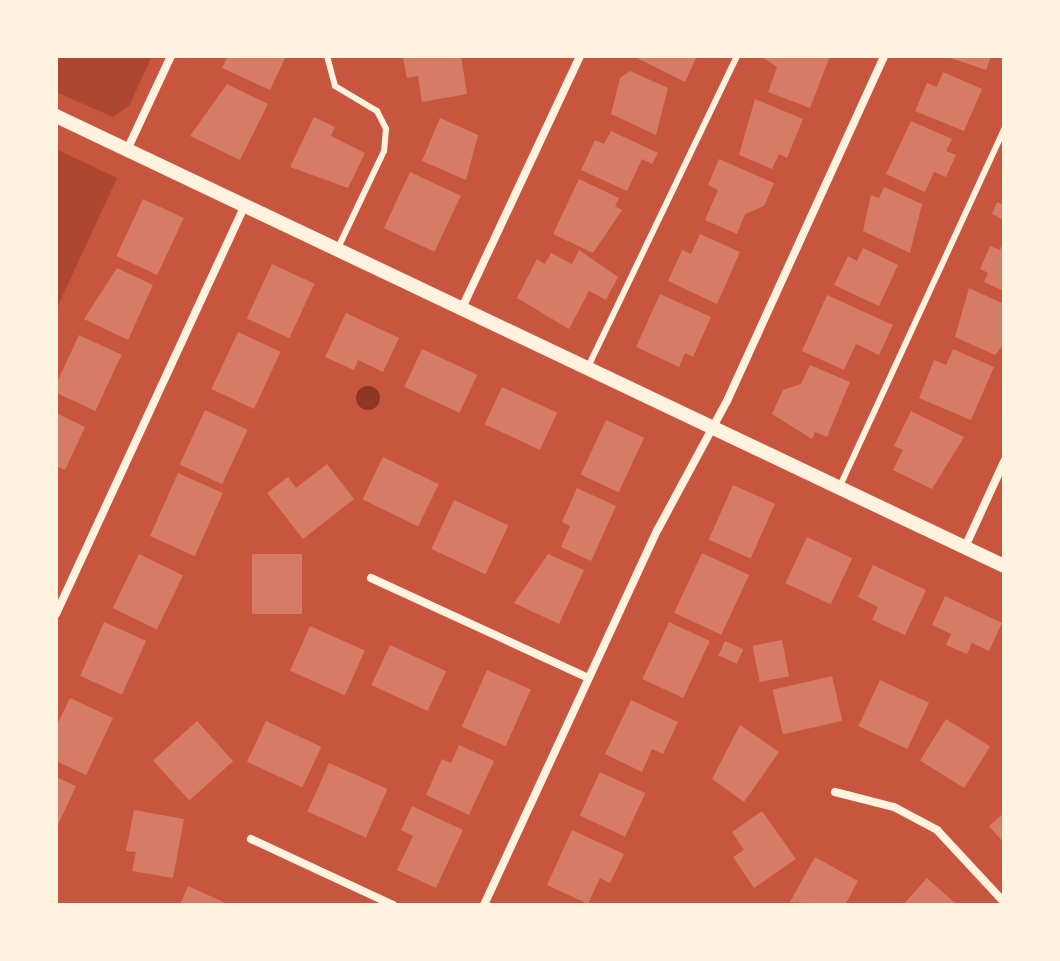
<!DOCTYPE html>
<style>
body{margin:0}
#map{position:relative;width:1060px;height:961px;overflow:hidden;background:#c8553d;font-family:Karla,sans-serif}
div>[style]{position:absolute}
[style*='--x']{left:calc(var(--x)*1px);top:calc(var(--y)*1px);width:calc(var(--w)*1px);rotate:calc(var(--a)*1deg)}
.green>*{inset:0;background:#ae4732}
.water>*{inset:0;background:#8f3625}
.round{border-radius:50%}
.building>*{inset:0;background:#d67c66;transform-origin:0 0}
.service>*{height:6px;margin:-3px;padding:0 3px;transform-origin:3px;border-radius:3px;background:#fff3e0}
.minor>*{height:8px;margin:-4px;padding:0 4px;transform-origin:4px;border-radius:4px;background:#fff3e0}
.tertiary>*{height:14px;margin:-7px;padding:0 7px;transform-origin:7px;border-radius:7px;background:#fff3e0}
span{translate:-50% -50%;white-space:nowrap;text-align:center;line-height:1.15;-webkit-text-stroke:8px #fff3e0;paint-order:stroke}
.frame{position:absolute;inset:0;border:58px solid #fff3e0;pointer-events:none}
</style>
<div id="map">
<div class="green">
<div style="clip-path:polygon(56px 56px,152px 56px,129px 106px,113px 117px,56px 92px)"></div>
<div style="clip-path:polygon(56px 149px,117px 178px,56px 310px)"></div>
</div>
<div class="water">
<div class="round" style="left:356px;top:386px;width:24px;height:24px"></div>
</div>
<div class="building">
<div style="clip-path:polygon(228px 56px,286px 56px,270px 90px,222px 68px)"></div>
<div style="clip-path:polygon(461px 56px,467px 94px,422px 102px,418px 76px,407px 78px,403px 58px)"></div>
<div style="clip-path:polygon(633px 56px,691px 56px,696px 58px,685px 82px)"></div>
<div style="clip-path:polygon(761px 56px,830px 56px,810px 108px,768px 92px,777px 67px)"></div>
<div style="clip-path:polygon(945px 56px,991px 56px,986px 70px)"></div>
<div style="clip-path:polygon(630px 71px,668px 88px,656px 135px,611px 114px,620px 78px)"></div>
<div style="clip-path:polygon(943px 72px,982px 89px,964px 131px,915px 111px,927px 83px,937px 87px)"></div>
<div style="clip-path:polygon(227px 84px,268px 104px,240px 160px,190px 136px)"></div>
<div style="clip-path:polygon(755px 99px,803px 119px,787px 158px,779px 154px,772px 169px,739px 155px)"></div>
<div style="clip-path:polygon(314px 117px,335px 127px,331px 136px,365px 153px,348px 188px,290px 167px)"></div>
<div style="clip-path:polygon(440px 118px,478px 135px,466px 180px,422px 161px)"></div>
<div style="clip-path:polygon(911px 121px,952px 139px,946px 151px,956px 155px,946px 177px,934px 172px,925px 192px,886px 174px)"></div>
<div style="clip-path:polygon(611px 131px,658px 153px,652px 164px,642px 159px,627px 191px,581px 170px,595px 140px,604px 144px)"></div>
<div style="clip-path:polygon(719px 159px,774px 183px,764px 206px,745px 214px,737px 234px,705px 220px,718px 190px,708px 185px)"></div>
<div style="left:410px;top:172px;width:56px;height:62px;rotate:25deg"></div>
<div style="clip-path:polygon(579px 179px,619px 198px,615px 206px,622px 210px,593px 253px,553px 234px)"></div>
<div style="clip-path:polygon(884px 187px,922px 204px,910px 253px,863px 231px,871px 195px,879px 198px)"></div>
<div style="left:143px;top:199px;width:45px;height:63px;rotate:25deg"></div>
<div style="clip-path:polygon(997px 202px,1004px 205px,1004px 220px,992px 214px)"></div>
<div style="clip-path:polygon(700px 234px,740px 252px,717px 304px,668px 281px,682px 250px,691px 254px)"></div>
<div style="clip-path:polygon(1004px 241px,1004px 291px,984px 282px,988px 273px,980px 269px,990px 246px,1000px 250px)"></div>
<div style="clip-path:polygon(863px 248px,898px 265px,879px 306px,834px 285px,848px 256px,857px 261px)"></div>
<div style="clip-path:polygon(579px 250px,618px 277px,606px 300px,589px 291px,569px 329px,517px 298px,537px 259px,545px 264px,551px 253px,572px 264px)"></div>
<div style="left:272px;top:264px;width:47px;height:60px;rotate:25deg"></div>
<div style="clip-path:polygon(117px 268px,153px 285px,128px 340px,84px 319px)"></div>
<div style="clip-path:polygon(969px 288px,1004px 304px,1004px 344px,995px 355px,955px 337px)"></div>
<div style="clip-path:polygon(660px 294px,711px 317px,693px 357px,685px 353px,679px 367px,636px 347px)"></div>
<div style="clip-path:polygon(827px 295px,893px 325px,879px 355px,856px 344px,844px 370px,802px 351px)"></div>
<div style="clip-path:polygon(346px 313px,399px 338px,383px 372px,358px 360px,354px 370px,325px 357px)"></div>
<div style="left:238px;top:332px;width:47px;height:63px;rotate:25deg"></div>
<div style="left:79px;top:335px;width:47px;height:62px;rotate:25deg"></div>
<div style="left:422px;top:349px;width:61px;height:42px;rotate:25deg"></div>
<div style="clip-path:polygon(953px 349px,994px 367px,971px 420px,919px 398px,934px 360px,946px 365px)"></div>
<div style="clip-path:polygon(810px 365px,850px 382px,827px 437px,815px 432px,812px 439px,772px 414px,783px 390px,801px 384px)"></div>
<div style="left:502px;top:387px;width:61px;height:41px;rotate:25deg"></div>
<div style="left:205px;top:410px;width:47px;height:60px;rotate:25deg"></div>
<div style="clip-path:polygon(911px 411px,964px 437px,932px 489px,893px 470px,903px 450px,894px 446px)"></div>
<div style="clip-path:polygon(56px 413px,85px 427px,65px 470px,56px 466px)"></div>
<div style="left:606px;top:420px;width:42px;height:60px;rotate:25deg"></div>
<div style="left:383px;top:457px;width:62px;height:47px;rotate:26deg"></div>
<div style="clip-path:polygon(327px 464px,354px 499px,303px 539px,267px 493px,288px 477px,296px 488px)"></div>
<div style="left:178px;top:473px;width:49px;height:69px;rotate:24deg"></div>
<div style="left:733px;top:485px;width:46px;height:60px;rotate:24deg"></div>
<div style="clip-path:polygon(577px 488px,616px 506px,591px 561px,561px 547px,570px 526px,562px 522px)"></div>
<div style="left:454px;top:500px;width:60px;height:54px;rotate:25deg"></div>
<div style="left:807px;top:537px;width:50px;height:51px;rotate:25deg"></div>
<div style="left:702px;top:553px;width:52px;height:66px;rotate:25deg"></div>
<div style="left:139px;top:554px;width:49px;height:60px;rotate:26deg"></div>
<div style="left:252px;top:554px;width:50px;height:60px"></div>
<div style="clip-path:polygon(548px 554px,584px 570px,559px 624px,514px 603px)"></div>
<div style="clip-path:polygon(873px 565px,926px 590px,905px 635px,872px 620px,878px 607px,858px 597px)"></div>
<div style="clip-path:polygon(945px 596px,1002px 623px,989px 651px,972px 643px,967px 654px,946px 645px,951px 634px,932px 625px)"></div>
<div style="left:104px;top:622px;width:46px;height:59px;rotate:24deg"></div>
<div style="left:669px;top:622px;width:45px;height:63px;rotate:25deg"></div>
<div style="left:310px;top:626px;width:60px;height:49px;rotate:24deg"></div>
<div style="left:782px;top:640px;width:37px;height:30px;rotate:79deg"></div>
<div style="left:725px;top:641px;width:20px;height:16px;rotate:24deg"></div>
<div style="left:390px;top:645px;width:62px;height:44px;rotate:25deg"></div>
<div style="left:487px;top:670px;width:48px;height:62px;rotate:24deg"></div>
<div style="left:832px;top:676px;width:46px;height:61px;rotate:77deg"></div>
<div style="left:880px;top:680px;width:54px;height:51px;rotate:25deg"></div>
<div style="clip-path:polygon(70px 698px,113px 718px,86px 775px,56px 761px,56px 727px)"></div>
<div style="clip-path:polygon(631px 700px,678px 722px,663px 754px,652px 749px,642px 772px,605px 754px)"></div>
<div style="left:946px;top:719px;width:52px;height:49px;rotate:32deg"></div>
<div style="left:197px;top:721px;width:54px;height:59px;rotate:48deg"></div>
<div style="left:266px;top:721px;width:61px;height:45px;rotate:25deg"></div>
<div style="clip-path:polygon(740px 725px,779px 752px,744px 802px,712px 779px)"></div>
<div style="clip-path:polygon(459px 745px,494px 761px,469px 815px,426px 795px,442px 759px,451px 763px)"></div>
<div style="left:329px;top:763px;width:64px;height:53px;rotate:24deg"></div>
<div style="left:600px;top:772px;width:50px;height:48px;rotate:25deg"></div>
<div style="clip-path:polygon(56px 777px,76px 786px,56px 829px)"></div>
<div style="clip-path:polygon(412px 806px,463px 830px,436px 888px,397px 870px,413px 836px,401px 830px)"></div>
<div style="clip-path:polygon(134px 810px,184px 819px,173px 878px,132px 871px,136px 852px,126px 851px)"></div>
<div style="clip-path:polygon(762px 811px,796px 859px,754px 888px,733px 857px,744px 850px,732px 832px)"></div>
<div style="clip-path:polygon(1004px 813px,1004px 843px,989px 826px)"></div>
<div style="clip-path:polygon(572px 830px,624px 854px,610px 883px,600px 878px,588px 904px,547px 885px)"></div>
<div style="clip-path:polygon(815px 857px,858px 881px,845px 905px,790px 902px)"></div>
<div style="clip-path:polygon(927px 878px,957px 905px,903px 905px)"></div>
<div style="clip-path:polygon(188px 886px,230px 905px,180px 905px)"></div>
</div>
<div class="service">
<div style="--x:327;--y:56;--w:31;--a:75"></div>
<div style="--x:335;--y:86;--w:49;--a:30.8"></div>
<div style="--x:377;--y:111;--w:20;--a:63"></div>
<div style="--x:386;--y:129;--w:22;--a:95"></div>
<div style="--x:384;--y:151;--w:107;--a:115.4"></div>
<div style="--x:588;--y:367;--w:345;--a:-64.4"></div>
<div style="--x:840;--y:486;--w:393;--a:-65.3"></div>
</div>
<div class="minor">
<div style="--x:127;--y:150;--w:104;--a:-64.9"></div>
<div style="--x:462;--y:308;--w:278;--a:-64.9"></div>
<div style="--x:965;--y:547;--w:94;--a:-65.4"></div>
<div style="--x:371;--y:578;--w:239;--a:24.7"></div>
<div style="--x:56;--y:614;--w:451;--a:-65.2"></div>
<div style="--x:835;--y:792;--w:61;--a:14.3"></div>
<div style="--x:894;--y:807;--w:49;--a:28.1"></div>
<div style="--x:937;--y:830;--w:98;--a:47.1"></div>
<div style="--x:251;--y:839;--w:157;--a:24.9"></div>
<div style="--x:484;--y:905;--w:414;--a:-65.2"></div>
<div style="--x:658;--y:529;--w:145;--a:-61.7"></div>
<div style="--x:727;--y:401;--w:379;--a:-65.5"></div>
</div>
<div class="tertiary">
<div style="--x:56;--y:116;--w:1049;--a:25.39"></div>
</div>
<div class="frame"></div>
</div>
